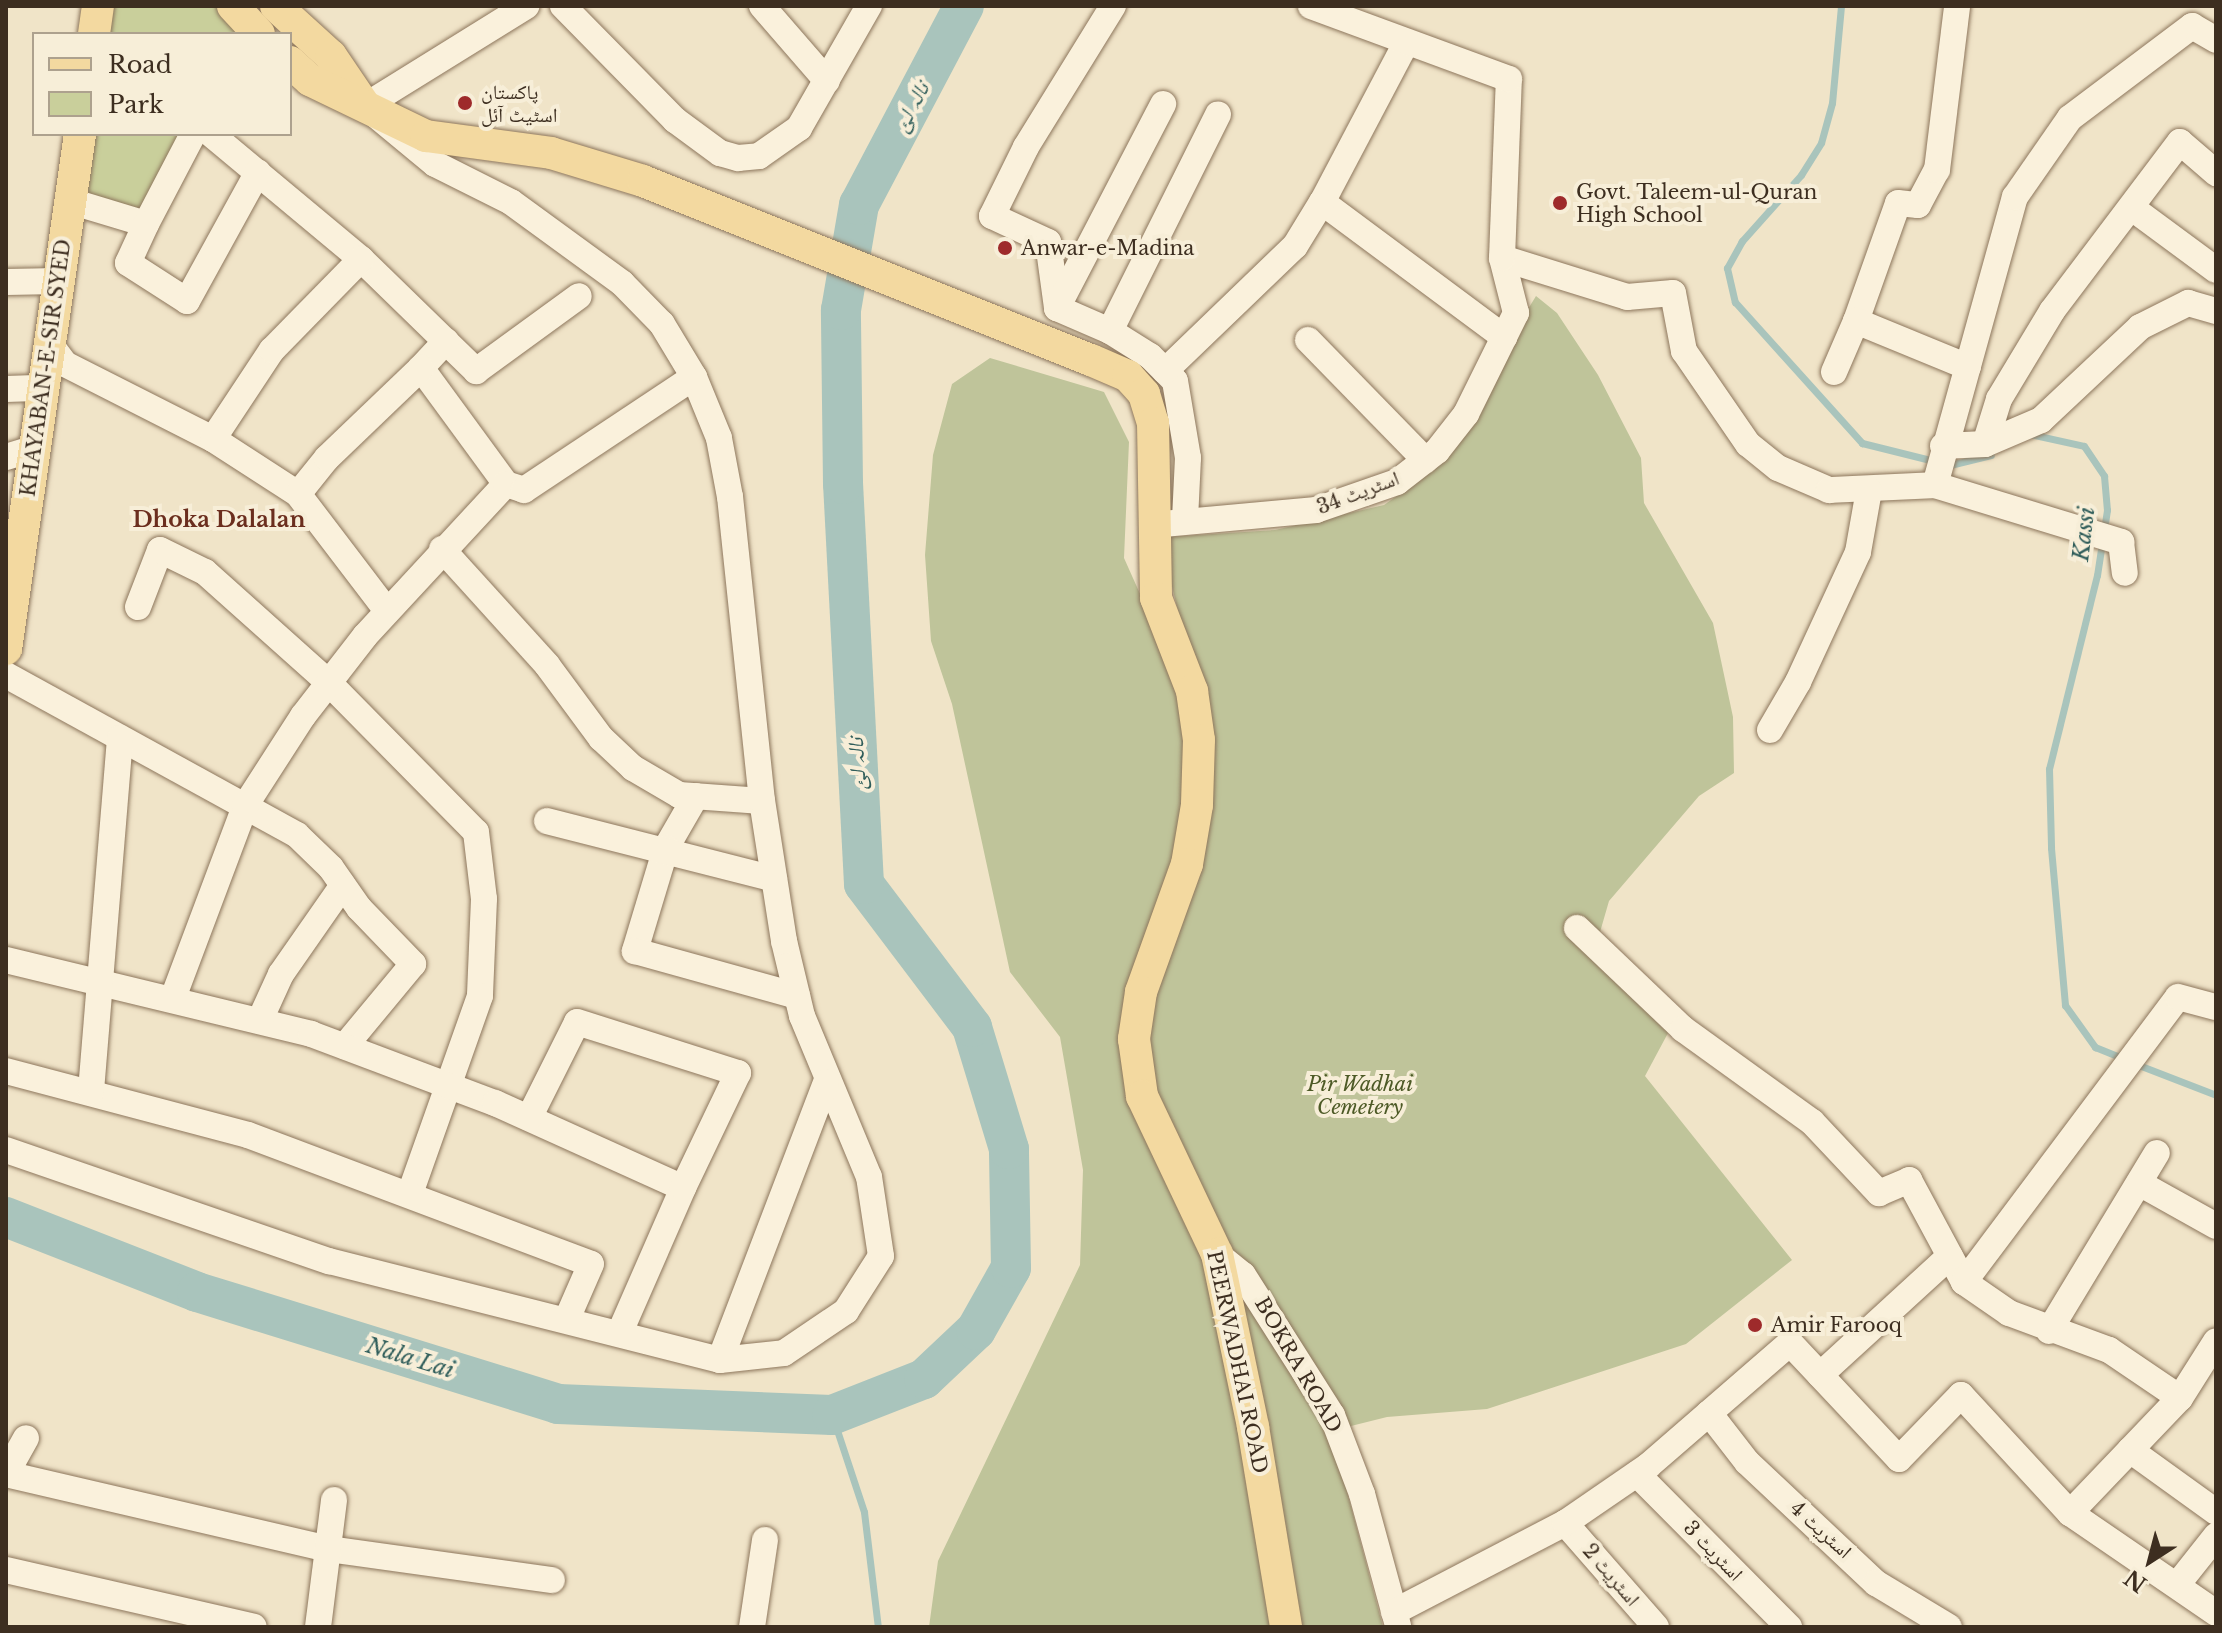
<!DOCTYPE html>
<meta charset="utf-8">
<style>
body{margin:0}
#map{position:relative;width:2222px;height:1633px;overflow:hidden;background:#f0e4c8;font-family:"Libre Baskerville","Noto Naskh Arabic",serif}
div>[style]{position:absolute}
[style*='--x']{left:calc(var(--x)*1px);top:calc(var(--y)*1px);width:calc(var(--w)*1px);rotate:calc(var(--a)*1deg)}
.green>*{inset:0;background:#c9cf9b}
.cemetery>*{inset:0;background:#bfc49a}
.stream>*{height:7px;margin:-3.5px;padding:0 3.5px;transform-origin:3.5px;border-radius:3.5px;background:#a9c4bc}
.river>*{height:40px;margin:-20px;padding:0 20px;transform-origin:20px;border-radius:20px;background:#a9c4bc}
.roads{filter:drop-shadow(0 0 2px #8d765c) drop-shadow(0 0 2px #8d765c)}
.minor>*{height:26px;margin:-13px;padding:0 13px;transform-origin:13px;border-radius:13px;background:#faf1dc}
.major>*{height:32px;margin:-16px;padding:0 16px;transform-origin:16px;border-radius:16px;background:#f3d9a0}
.dots>*{width:22px;height:22px;translate:-50% -50%;box-sizing:border-box;border:4px solid #f7eed8;border-radius:50%}
span{translate:-50% -50%;white-space:nowrap;text-align:center;line-height:1.15;-webkit-text-stroke:8px #f7eed8;paint-order:stroke}
.poi-label{font-size:20px;color:#3d2e20}
.left{translate:0 -50%;text-align:left}
.street-label{font-size:20px;color:#3d2e20}
.park-label{font-size:20px;color:#4d5a26;font-style:italic}
.water-label{font-size:22px;color:#2f5d5a;font-style:italic}
.neighbourhood-label{font-size:22px;color:#6b2e1e;font-weight:700}
.frame{position:absolute;inset:0;border:8px solid #3d2e20;pointer-events:none}
.legend{position:absolute;left:32px;top:32px;width:260px;height:104px;box-sizing:border-box;background:#f7eed8;border:2px solid #ada18e;margin:0;padding:10px 14px;list-style:none;font-size:24px;color:#3d2e20}
.legend li{display:flex;align-items:center;gap:16px;height:40px}
.legend b{width:40px;border:2px solid #ada18e}
.north{position:absolute;left:2110px;top:1521px;width:80px;height:80px;-webkit-text-stroke:6px #f7eed8;paint-order:stroke;rotate:216deg;font-size:22px;font-weight:700;line-height:32px;text-align:center;color:#3d2e20}
.north::after{content:'';display:block;margin:auto;width:28px;height:36px;background:#3d2e20;clip-path:polygon(50% 0,100% 100%,50% 72%,0 100%)}
</style>
<div id="map">
<div class="green">
<div style="clip-path:polygon(98px 6px,232px 6px,252px 34px,94px 34px)"></div>
<div style="clip-path:polygon(80px 134px,193px 134px,146px 224px,70px 201px)"></div>
</div>
<div class="cemetery">
<div style="clip-path:polygon(1536px 296px,1557px 313px,1598px 375px,1641px 458px,1644px 503px,1713px 623px,1733px 717px,1734px 773px,1699px 796px,1609px 901px,1598px 939px,1675px 1020px,1645px 1076px,1792px 1260px,1686px 1344px,1487px 1409px,1387px 1417px,1331px 1431px,1383px 1627px,929px 1627px,938px 1561px,1080px 1265px,1083px 1170px,1060px 1037px,1010px 972px,952px 704px,931px 641px,925px 555px,933px 455px,952px 384px,990px 358px,1104px 392px,1129px 442px,1124px 558px,1212px 755px,1167px 565px,1165px 537px,1275px 530px,1384px 505px,1429px 473px)"></div>
</div>
<div class="stream">
<div style="--x:1841;--y:6;--w:97;--a:95.3"></div>
<div style="--x:1832;--y:103;--w:41;--a:105.4"></div>
<div style="--x:1821;--y:143;--w:38;--a:122"></div>
<div style="--x:1801;--y:175;--w:89;--a:131.8"></div>
<div style="--x:1742;--y:241;--w:31;--a:119"></div>
<div style="--x:1727;--y:268;--w:35;--a:77"></div>
<div style="--x:1735;--y:302;--w:190;--a:48"></div>
<div style="--x:1862;--y:443;--w:91;--a:14"></div>
<div style="--x:1950;--y:465;--w:42;--a:-13.7"></div>
<div style="--x:2030;--y:434;--w:55;--a:12.5"></div>
<div style="--x:2084;--y:446;--w:36;--a:56"></div>
<div style="--x:2104;--y:476;--w:34;--a:85"></div>
<div style="--x:2107;--y:510;--w:66;--a:98.7"></div>
<div style="--x:2097;--y:575;--w:200;--a:103.9"></div>
<div style="--x:2049;--y:769;--w:79;--a:88.5"></div>
<div style="--x:2051;--y:848;--w:158;--a:84.9"></div>
<div style="--x:2065;--y:1005;--w:52;--a:54.5"></div>
<div style="--x:2095;--y:1047;--w:32;--a:22"></div>
<div style="--x:2136;--y:1064;--w:86;--a:21.2"></div>
<div style="--x:832;--y:1415;--w:102;--a:71.7"></div>
<div style="--x:864;--y:1512;--w:116;--a:83.1"></div>
</div>
<div class="river">
<div style="--x:6;--y:1217;--w:205;--a:21.4"></div>
<div style="--x:197;--y:1292;--w:378;--a:17.2"></div>
<div style="--x:558;--y:1404;--w:274;--a:2.3"></div>
<div style="--x:832;--y:1415;--w:99;--a:-21.4"></div>
<div style="--x:924;--y:1379;--w:71;--a:-43.3"></div>
<div style="--x:976;--y:1330;--w:71;--a:-60.6"></div>
<div style="--x:1011;--y:1268;--w:119;--a:-91"></div>
<div style="--x:1009;--y:1149;--w:127;--a:-106.9"></div>
<div style="--x:972;--y:1027;--w:179;--a:-127.1"></div>
<div style="--x:864;--y:884;--w:401;--a:-93"></div>
<div style="--x:843;--y:484;--w:174;--a:-90.7"></div>
<div style="--x:841;--y:310;--w:107;--a:-80.3"></div>
<div style="--x:859;--y:205;--w:225;--a:-62.2"></div>
</div>
<div class="roads">
<div class="minor">
<div style="--x:563;--y:6;--w:160;--a:45.5"></div>
<div style="--x:675;--y:120;--w:56;--a:36.3"></div>
<div style="--x:720;--y:153;--w:19;--a:16"></div>
<div style="--x:738;--y:158;--w:21;--a:-5"></div>
<div style="--x:759;--y:156;--w:49;--a:-35"></div>
<div style="--x:799;--y:128;--w:141;--a:-60.2"></div>
<div style="--x:762;--y:6;--w:99;--a:49.1"></div>
<div style="--x:1113;--y:6;--w:166;--a:121.7"></div>
<div style="--x:1026;--y:147;--w:77;--a:116.2"></div>
<div style="--x:992;--y:216;--w:62;--a:24.9"></div>
<div style="--x:1048;--y:242;--w:67;--a:82.2"></div>
<div style="--x:1057;--y:308;--w:58;--a:23.5"></div>
<div style="--x:1110;--y:331;--w:47;--a:32"></div>
<div style="--x:1150;--y:356;--w:35;--a:45"></div>
<div style="--x:1175;--y:381;--w:78;--a:80.4"></div>
<div style="--x:1188;--y:458;--w:62;--a:92.8"></div>
<div style="--x:1406;--y:43;--w:180;--a:117.8"></div>
<div style="--x:1322;--y:202;--w:227;--a:36.6"></div>
<div style="--x:211;--y:134;--w:195;--a:39.8"></div>
<div style="--x:361;--y:259;--w:161;--a:44.2"></div>
<div style="--x:476;--y:371;--w:127;--a:-36.1"></div>
<div style="--x:70;--y:201;--w:79;--a:16.8"></div>
<div style="--x:146;--y:224;--w:102;--a:-62.4"></div>
<div style="--x:2132;--y:208;--w:104;--a:36.4"></div>
<div style="--x:146;--y:224;--w:43;--a:114.8"></div>
<div style="--x:128;--y:263;--w:70;--a:32.8"></div>
<div style="--x:187;--y:301;--w:147;--a:-61.2"></div>
<div style="--x:1502;--y:258;--w:131;--a:17.3"></div>
<div style="--x:1627;--y:297;--w:46;--a:-5"></div>
<div style="--x:1673;--y:293;--w:59;--a:79.3"></div>
<div style="--x:1684;--y:351;--w:113;--a:55.5"></div>
<div style="--x:1748;--y:444;--w:38;--a:39"></div>
<div style="--x:1778;--y:468;--w:56;--a:23.3"></div>
<div style="--x:1829;--y:490;--w:106;--a:-2.7"></div>
<div style="--x:1935;--y:485;--w:299;--a:-74.5"></div>
<div style="--x:2015;--y:197;--w:96;--a:-55.2"></div>
<div style="--x:2070;--y:118;--w:153;--a:-37"></div>
<div style="--x:2192;--y:26;--w:28;--a:30"></div>
<div style="--x:6;--y:282;--w:53;--a:-1.1"></div>
<div style="--x:1057;--y:308;--w:230;--a:-62.5"></div>
<div style="--x:1856;--y:321;--w:125;--a:-70.4"></div>
<div style="--x:1898;--y:203;--w:20;--a:6"></div>
<div style="--x:1918;--y:205;--w:40;--a:-62"></div>
<div style="--x:1937;--y:170;--w:165;--a:-83"></div>
<div style="--x:1110;--y:331;--w:242;--a:-63.5"></div>
<div style="--x:1308;--y:340;--w:168;--a:45.7"></div>
<div style="--x:446;--y:341;--w:37;--a:133"></div>
<div style="--x:421;--y:368;--w:144;--a:53.8"></div>
<div style="--x:50;--y:344;--w:25;--a:53"></div>
<div style="--x:65;--y:364;--w:166;--a:26.9"></div>
<div style="--x:213;--y:439;--w:101;--a:32.9"></div>
<div style="--x:298;--y:494;--w:147;--a:52.7"></div>
<div style="--x:1165;--y:371;--w:180;--a:-43.9"></div>
<div style="--x:1295;--y:246;--w:52;--a:-58.5"></div>
<div style="--x:1834;--y:372;--w:56;--a:-66.7"></div>
<div style="--x:1856;--y:321;--w:121;--a:22.3"></div>
<div style="--x:6;--y:389;--w:37;--a:-2"></div>
<div style="--x:213;--y:439;--w:107;--a:-56.5"></div>
<div style="--x:272;--y:350;--w:127;--a:-45.6"></div>
<div style="--x:1985;--y:444;--w:61;--a:-23.2"></div>
<div style="--x:2041;--y:420;--w:136;--a:-43.2"></div>
<div style="--x:2140;--y:327;--w:54;--a:-26.6"></div>
<div style="--x:2188;--y:303;--w:29;--a:16"></div>
<div style="--x:1943;--y:446;--w:42;--a:-2.7"></div>
<div style="--x:1985;--y:444;--w:47;--a:-72.7"></div>
<div style="--x:1999;--y:399;--w:103;--a:-58.9"></div>
<div style="--x:2052;--y:311;--w:212;--a:-52.9"></div>
<div style="--x:2180;--y:142;--w:48;--a:40.7"></div>
<div style="--x:6;--y:457;--w:30;--a:-17"></div>
<div style="--x:1935;--y:485;--w:195;--a:17"></div>
<div style="--x:2121;--y:542;--w:31;--a:83"></div>
<div style="--x:298;--y:494;--w:46;--a:-51.1"></div>
<div style="--x:327;--y:458;--w:130;--a:-43.8"></div>
<div style="--x:1152;--y:525;--w:165;--a:-5.2"></div>
<div style="--x:1316;--y:510;--w:86;--a:-19.1"></div>
<div style="--x:1397;--y:482;--w:51;--a:-37.8"></div>
<div style="--x:1437;--y:451;--w:47;--a:-51.9"></div>
<div style="--x:1466;--y:414;--w:113;--a:-63.7"></div>
<div style="--x:1516;--y:313;--w:57;--a:-104.3"></div>
<div style="--x:1502;--y:258;--w:179;--a:-87.8"></div>
<div style="--x:1509;--y:79;--w:211;--a:-159.8"></div>
<div style="--x:442;--y:549;--w:156;--a:47.8"></div>
<div style="--x:547;--y:665;--w:91;--a:53.5"></div>
<div style="--x:601;--y:738;--w:44;--a:43.2"></div>
<div style="--x:633;--y:768;--w:53;--a:30.4"></div>
<div style="--x:679;--y:795;--w:83;--a:4.1"></div>
<div style="--x:138;--y:607;--w:61;--a:-68.9"></div>
<div style="--x:160;--y:550;--w:50;--a:26.1"></div>
<div style="--x:205;--y:572;--w:166;--a:41.8"></div>
<div style="--x:329;--y:683;--w:209;--a:45.4"></div>
<div style="--x:476;--y:832;--w:67;--a:83.2"></div>
<div style="--x:484;--y:899;--w:97;--a:92.4"></div>
<div style="--x:480;--y:996;--w:210;--a:109.5"></div>
<div style="--x:6;--y:675;--w:332;--a:28.8"></div>
<div style="--x:297;--y:835;--w:47;--a:44.1"></div>
<div style="--x:331;--y:868;--w:49;--a:55"></div>
<div style="--x:359;--y:908;--w:78;--a:46"></div>
<div style="--x:413;--y:964;--w:107;--a:129.7"></div>
<div style="--x:1770;--y:730;--w:56;--a:-59.7"></div>
<div style="--x:1798;--y:682;--w:143;--a:-65.2"></div>
<div style="--x:1858;--y:552;--w:63;--a:-79.9"></div>
<div style="--x:696;--y:796;--w:60;--a:120"></div>
<div style="--x:666;--y:848;--w:108;--a:106.8"></div>
<div style="--x:635;--y:951;--w:168;--a:15.5"></div>
<div style="--x:547;--y:821;--w:234;--a:14.3"></div>
<div style="--x:1577;--y:928;--w:146;--a:43.6"></div>
<div style="--x:1683;--y:1029;--w:159;--a:35.8"></div>
<div style="--x:1812;--y:1122;--w:98;--a:46.7"></div>
<div style="--x:1879;--y:1193;--w:33;--a:-23"></div>
<div style="--x:1909;--y:1180;--w:116;--a:61.7"></div>
<div style="--x:6;--y:960;--w:314;--a:13.6"></div>
<div style="--x:311;--y:1034;--w:197;--a:20.6"></div>
<div style="--x:495;--y:1103;--w:206;--a:24.3"></div>
<div style="--x:683;--y:1188;--w:157;--a:113.6"></div>
<div style="--x:173;--y:998;--w:205;--a:-69.4"></div>
<div style="--x:245;--y:806;--w:107;--a:-57.2"></div>
<div style="--x:303;--y:716;--w:101;--a:-52.2"></div>
<div style="--x:365;--y:636;--w:207;--a:-47.2"></div>
<div style="--x:506;--y:484;--w:19;--a:18"></div>
<div style="--x:524;--y:490;--w:204;--a:-33.6"></div>
<div style="--x:260;--y:1020;--w:51;--a:-65.5"></div>
<div style="--x:281;--y:974;--w:108;--a:-55.1"></div>
<div style="--x:6;--y:1071;--w:250;--a:14.8"></div>
<div style="--x:248;--y:1135;--w:366;--a:20.6"></div>
<div style="--x:591;--y:1264;--w:60;--a:113.6"></div>
<div style="--x:91;--y:1091;--w:354;--a:-85.3"></div>
<div style="--x:529;--y:1118;--w:107;--a:-63.4"></div>
<div style="--x:577;--y:1022;--w:169;--a:17.6"></div>
<div style="--x:738;--y:1073;--w:127;--a:115.6"></div>
<div style="--x:6;--y:1150;--w:342;--a:19"></div>
<div style="--x:329;--y:1261;--w:403;--a:14.2"></div>
<div style="--x:720;--y:1360;--w:64;--a:-6.2"></div>
<div style="--x:784;--y:1353;--w:75;--a:-34.1"></div>
<div style="--x:846;--y:1311;--w:65;--a:-57.5"></div>
<div style="--x:881;--y:1256;--w:80;--a:-98.6"></div>
<div style="--x:869;--y:1177;--w:174;--a:-112.6"></div>
<div style="--x:802;--y:1016;--w:77;--a:-103.5"></div>
<div style="--x:784;--y:941;--w:142;--a:-98.9"></div>
<div style="--x:762;--y:801;--w:306;--a:-96"></div>
<div style="--x:730;--y:497;--w:60;--a:-100.6"></div>
<div style="--x:719;--y:438;--w:66;--a:-112.3"></div>
<div style="--x:694;--y:377;--w:62;--a:-121.1"></div>
<div style="--x:662;--y:324;--w:57;--a:-134.3"></div>
<div style="--x:622;--y:283;--w:137;--a:-143.9"></div>
<div style="--x:511;--y:202;--w:85;--a:-153.4"></div>
<div style="--x:435;--y:164;--w:91;--a:-140.4"></div>
<div style="--x:365;--y:106;--w:190;--a:-31.8"></div>
<div style="--x:2139;--y:1183;--w:88;--a:29.2"></div>
<div style="--x:1217;--y:1254;--w:33;--a:39"></div>
<div style="--x:1243;--y:1275;--w:166;--a:57.6"></div>
<div style="--x:1332;--y:1415;--w:85;--a:69.2"></div>
<div style="--x:1362;--y:1494;--w:137;--a:74.7"></div>
<div style="--x:2049;--y:1331;--w:208;--a:-58.8"></div>
<div style="--x:720;--y:1360;--w:297;--a:-69.1"></div>
<div style="--x:1820;--y:1375;--w:176;--a:-42.5"></div>
<div style="--x:2180;--y:1398;--w:67;--a:-57.7"></div>
<div style="--x:1709;--y:1413;--w:62;--a:52.2"></div>
<div style="--x:1747;--y:1462;--w:177;--a:43.2"></div>
<div style="--x:1876;--y:1583;--w:85;--a:31.1"></div>
<div style="--x:2130;--y:1450;--w:106;--a:35.8"></div>
<div style="--x:6;--y:1474;--w:331;--a:13.1"></div>
<div style="--x:328;--y:1549;--w:226;--a:7.9"></div>
<div style="--x:6;--y:1474;--w:41;--a:-60.9"></div>
<div style="--x:1637;--y:1474;--w:216;--a:45.2"></div>
<div style="--x:2070;--y:1513;--w:177;--a:34.4"></div>
<div style="--x:1565;--y:1523;--w:138;--a:48.8"></div>
<div style="--x:6;--y:1570;--w:254;--a:12.9"></div>
<div style="--x:2177;--y:1585;--w:63;--a:-51.5"></div>
<div style="--x:1394;--y:1612;--w:193;--a:-27.5"></div>
<div style="--x:1565;--y:1523;--w:101;--a:-34.5"></div>
<div style="--x:1648;--y:1466;--w:188;--a:-40.9"></div>
<div style="--x:1790;--y:1343;--w:159;--a:46.8"></div>
<div style="--x:1899;--y:1459;--w:89;--a:-45.9"></div>
<div style="--x:1961;--y:1395;--w:161;--a:47.3"></div>
<div style="--x:2070;--y:1513;--w:159;--a:-46.3"></div>
<div style="--x:2180;--y:1398;--w:86;--a:-145.9"></div>
<div style="--x:2109;--y:1350;--w:107;--a:-159.7"></div>
<div style="--x:2009;--y:1313;--w:55;--a:-145.4"></div>
<div style="--x:1964;--y:1282;--w:356;--a:-53.1"></div>
<div style="--x:2178;--y:997;--w:39;--a:15"></div>
<div style="--x:318;--y:1627;--w:128;--a:-82.8"></div>
<div style="--x:752;--y:1627;--w:88;--a:-81.5"></div>
</div>
<div class="major">
<div style="--x:233;--y:6;--w:38;--a:47"></div>
<div style="--x:276;--y:6;--w:74;--a:42.3"></div>
<div style="--x:331;--y:56;--w:60;--a:55.8"></div>
<div style="--x:94;--y:34;--w:28;--a:-82"></div>
<div style="--x:290;--y:62;--w:27;--a:42"></div>
<div style="--x:310;--y:80;--w:129;--a:25.8"></div>
<div style="--x:426;--y:136;--w:126;--a:7.7"></div>
<div style="--x:551;--y:153;--w:96;--a:16.9"></div>
<div style="--x:643;--y:181;--w:482;--a:21.8"></div>
<div style="--x:1091;--y:360;--w:40;--a:23.4"></div>
<div style="--x:1128;--y:376;--w:24;--a:48"></div>
<div style="--x:1144;--y:394;--w:30;--a:73"></div>
<div style="--x:1153;--y:423;--w:175;--a:89"></div>
<div style="--x:1156;--y:598;--w:100;--a:68.8"></div>
<div style="--x:1192;--y:691;--w:49;--a:81.9"></div>
<div style="--x:1199;--y:740;--w:65;--a:91.8"></div>
<div style="--x:1197;--y:805;--w:60;--a:99.6"></div>
<div style="--x:1187;--y:864;--w:136;--a:109.8"></div>
<div style="--x:1141;--y:992;--w:48;--a:98.5"></div>
<div style="--x:1134;--y:1039;--w:58;--a:82"></div>
<div style="--x:1142;--y:1096;--w:175;--a:64.6"></div>
<div style="--x:1217;--y:1254;--w:177;--a:78.2"></div>
<div style="--x:1253;--y:1427;--w:203;--a:80.6"></div>
<div style="--x:6;--y:649;--w:520;--a:-81.82"></div>
</div>
</div>
<div class="dots">
<div style="left:465px;top:103px;background:#9e2a2b"></div>
<div style="left:1560px;top:203px;background:#9e2a2b"></div>
<div style="left:1005px;top:248px;background:#9e2a2b"></div>
<div style="left:1755px;top:1325px;background:#9e2a2b"></div>
</div>
<div class="poi-label">
<span class="left" style="left:481px;top:104px">پاکستان<br>اسٹیٹ آئل</span>
<span class="left" style="left:1576px;top:204px">Govt. Taleem-ul-Quran<br>High School</span>
<span class="left" style="left:1021px;top:248px">Anwar-e-Madina</span>
<span class="left" style="left:1771px;top:1325px">Amir Farooq</span>
</div>
<div class="street-label">
<span style="left:46px;top:368px;rotate:-82deg">KHAYABAN-E-SIR SYED</span>
<span style="left:1358px;top:493px;rotate:-21deg">اسٹریٹ 34</span>
<span style="left:1237px;top:1362px;rotate:78deg">PEERWADHAI ROAD</span>
<span style="left:1298px;top:1365px;rotate:60deg">BOKRA ROAD</span>
<span style="left:1821px;top:1530px;rotate:42deg">اسٹریٹ 4</span>
<span style="left:1713px;top:1551px;rotate:46deg">اسٹریٹ 3</span>
<span style="left:1611px;top:1575px;rotate:49deg">اسٹریٹ 2</span>
</div>
<div class="park-label">
<span style="left:1360px;top:1096px">Pir Wadhai<br>Cemetery</span>
</div>
<div class="water-label">
<span style="left:911px;top:107px;rotate:-62deg">نالہ لئ</span>
<span style="left:2084px;top:534px;rotate:-83deg">Kassi</span>
<span style="left:857px;top:764px;rotate:-93deg">نالہ لئ</span>
<span style="left:410px;top:1358px;rotate:17deg">Nala Lai</span>
</div>
<div class="neighbourhood-label">
<span style="left:219px;top:520px">Dhoka Dalalan</span>
</div>
<div class="frame"></div>
<ul class="legend">
<li><b style="height:10px;background:#f3d9a0"></b>Road</li>
<li><b style="height:22px;background:#c9cf9b"></b>Park</li>
</ul>
<div class="north">N</div>
</div>
